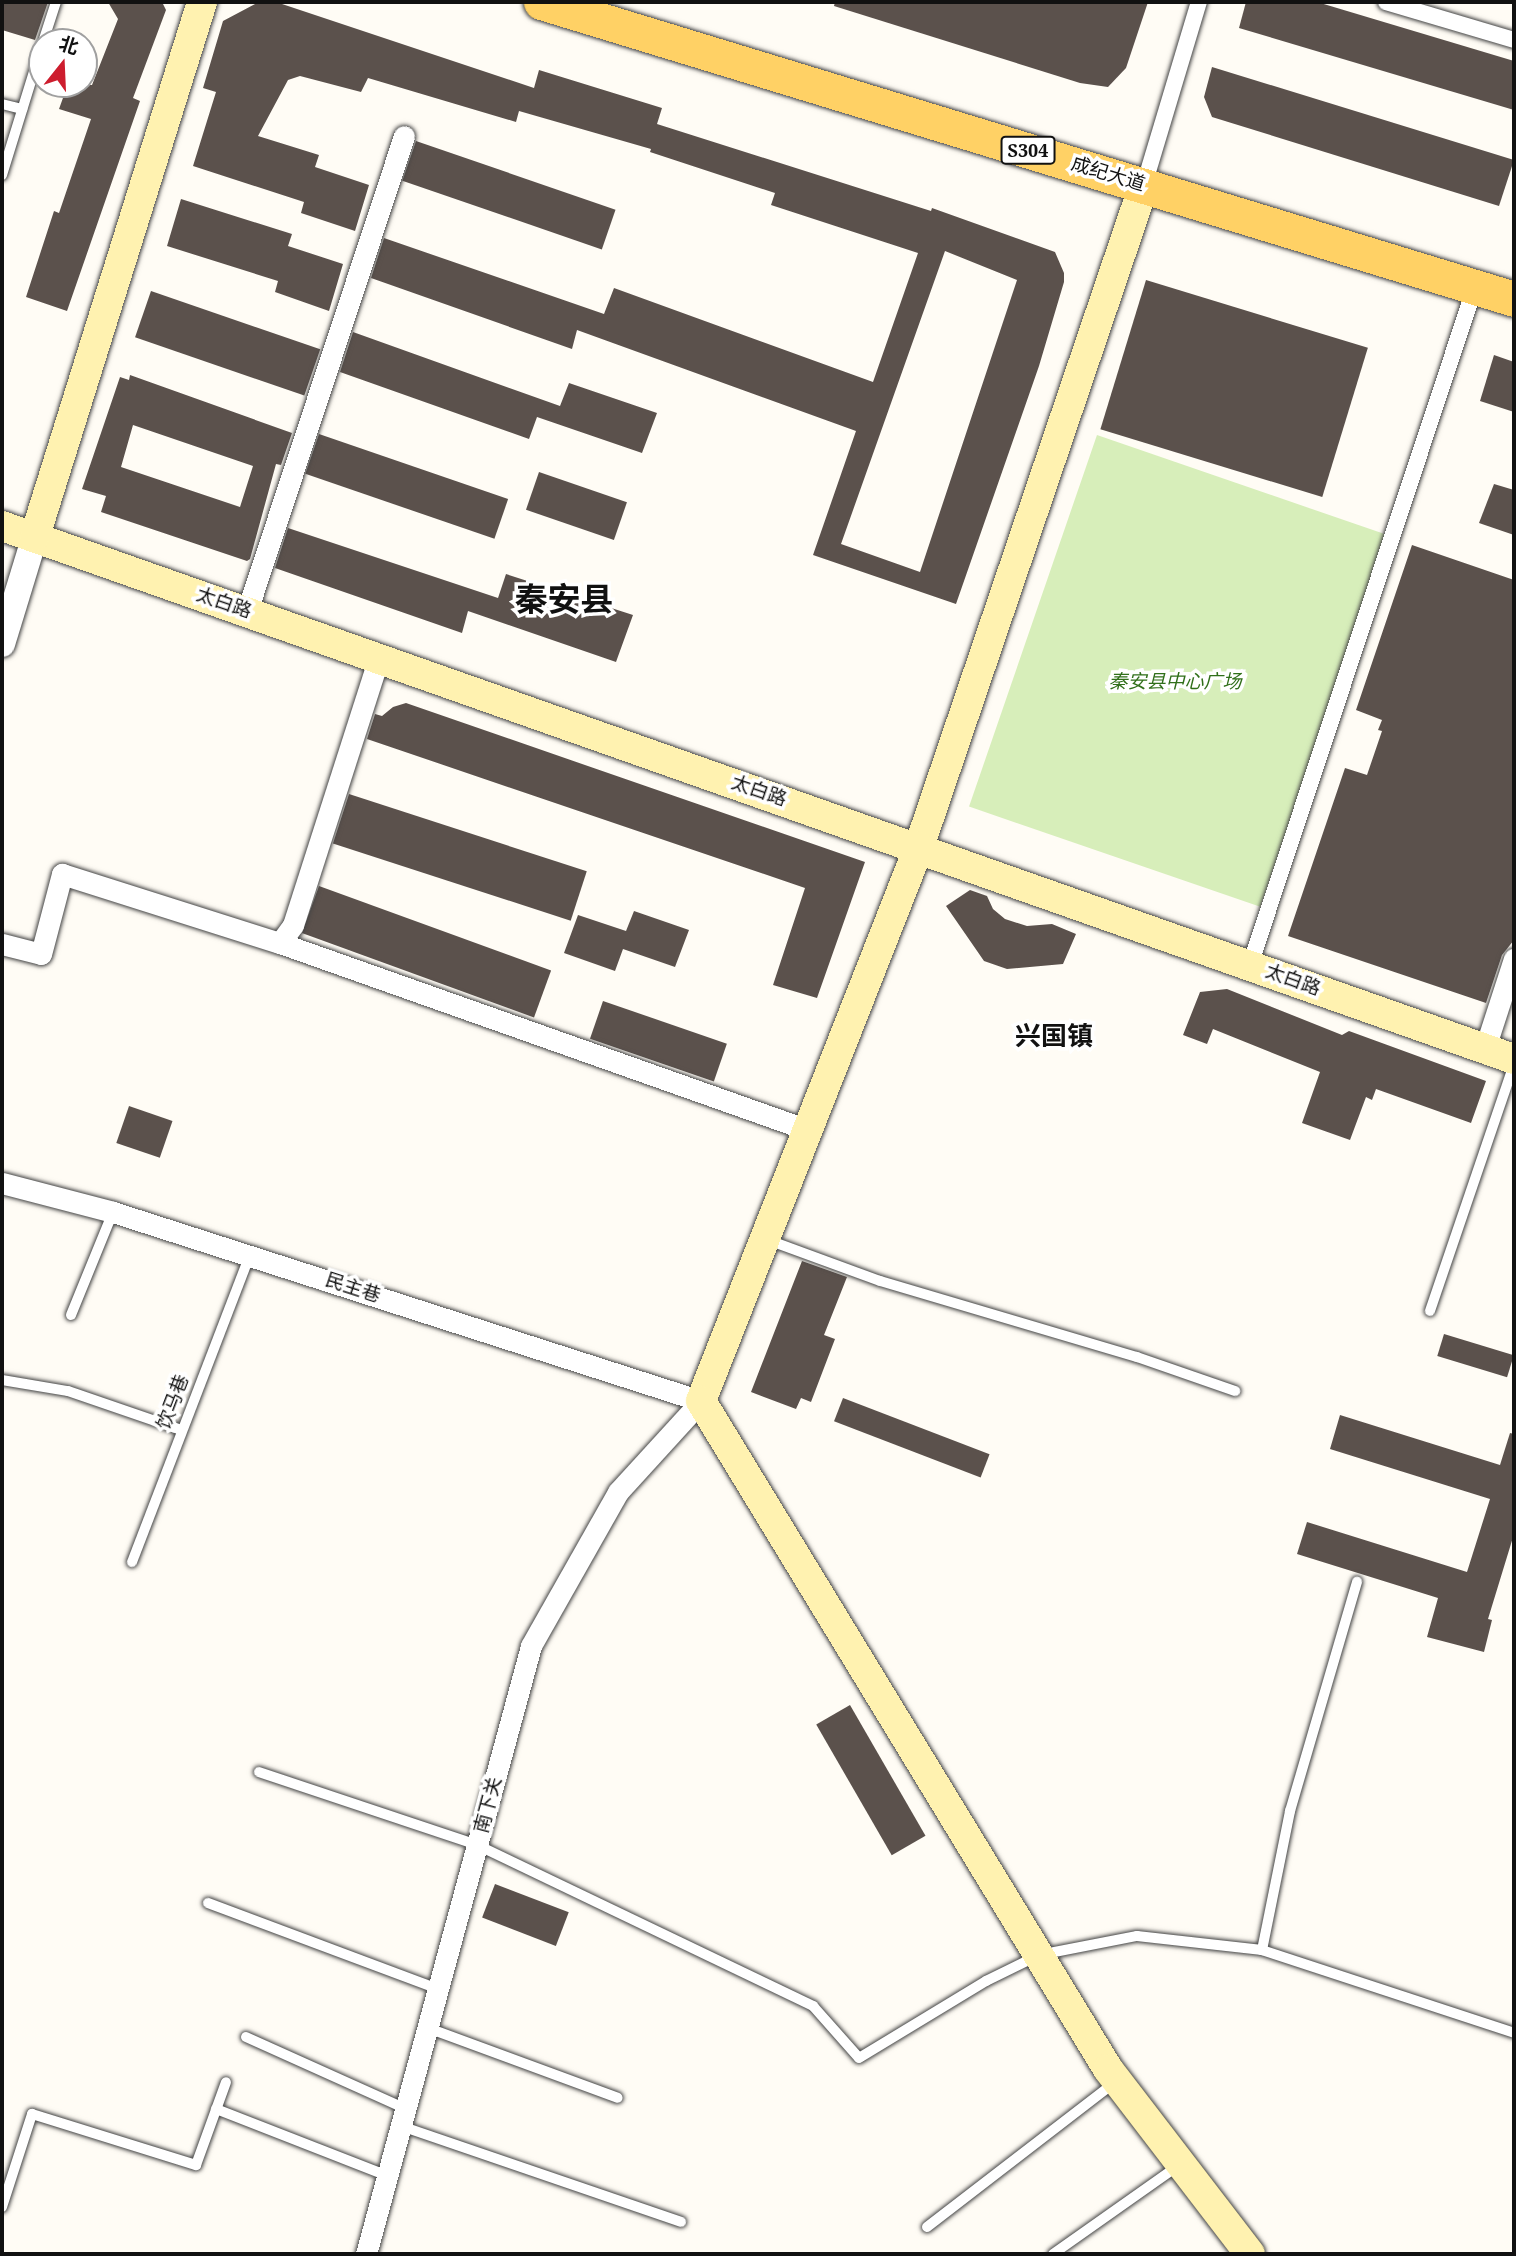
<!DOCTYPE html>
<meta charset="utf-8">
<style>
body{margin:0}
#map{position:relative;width:1516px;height:2256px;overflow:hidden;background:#fffcf5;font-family:"Noto Serif","Noto Sans SC",serif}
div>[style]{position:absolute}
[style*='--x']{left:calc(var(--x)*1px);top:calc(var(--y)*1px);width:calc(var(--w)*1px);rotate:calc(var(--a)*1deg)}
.green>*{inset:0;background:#d7eeba;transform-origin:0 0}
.building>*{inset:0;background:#5b514c;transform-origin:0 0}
.roads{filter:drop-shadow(0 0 2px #444) drop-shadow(0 0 2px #444)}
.service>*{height:10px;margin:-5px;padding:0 5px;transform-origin:5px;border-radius:5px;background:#fff}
.pedestrian>*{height:16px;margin:-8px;padding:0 8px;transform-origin:8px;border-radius:8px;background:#fff}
.minor>*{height:21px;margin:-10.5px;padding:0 10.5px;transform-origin:10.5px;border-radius:10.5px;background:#fff}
.tertiary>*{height:26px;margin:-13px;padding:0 13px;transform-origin:13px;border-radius:13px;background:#fff}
.secondary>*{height:30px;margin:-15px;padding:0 15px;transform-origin:15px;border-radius:15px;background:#fff2b0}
.primary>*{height:35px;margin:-17.5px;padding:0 17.5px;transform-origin:17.5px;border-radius:17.5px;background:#ffd165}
span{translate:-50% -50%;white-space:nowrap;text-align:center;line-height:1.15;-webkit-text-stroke:7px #fff;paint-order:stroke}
.shield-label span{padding:2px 5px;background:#fff;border:2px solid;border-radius:5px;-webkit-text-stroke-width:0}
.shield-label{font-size:18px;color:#111;font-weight:700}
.street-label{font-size:19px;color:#111}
.park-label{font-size:19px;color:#306f1a;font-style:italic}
.district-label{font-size:26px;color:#111;font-weight:700}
.town-label{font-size:33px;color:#111;font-weight:700}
.frame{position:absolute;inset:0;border:4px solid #111;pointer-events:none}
.north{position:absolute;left:28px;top:28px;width:70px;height:70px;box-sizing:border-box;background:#fff;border:2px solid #a0a0a0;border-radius:50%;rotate:18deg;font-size:19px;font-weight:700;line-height:28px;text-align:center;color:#111}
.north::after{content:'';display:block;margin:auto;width:24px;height:32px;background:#cd1d2e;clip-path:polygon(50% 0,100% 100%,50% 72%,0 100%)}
</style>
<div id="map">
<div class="green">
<div style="left:1097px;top:435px;width:308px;height:393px;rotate:19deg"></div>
</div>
<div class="building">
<div style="clip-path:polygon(2px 2px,48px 2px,35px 40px,2px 30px)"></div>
<div style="clip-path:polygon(108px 2px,162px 2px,166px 10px,133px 98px,140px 101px,67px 311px,26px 297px,54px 211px,59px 213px,91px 119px,59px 109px,68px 84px,92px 85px,118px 19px)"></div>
<div style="clip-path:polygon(evenodd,259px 2px,276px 2px,534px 88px,539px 70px,662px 108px,657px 124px,931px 211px,932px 208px,1055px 252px,1064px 273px,1064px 282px,1039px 366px,956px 604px,813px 555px,856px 431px,577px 330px,572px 349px,371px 278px,384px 238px,604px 314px,614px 288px,873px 382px,918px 253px,771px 205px,775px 193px,650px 152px,651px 149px,519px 111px,516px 122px,368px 78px,361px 92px,300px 76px,288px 80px,258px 136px,319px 155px,315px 167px,369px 185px,355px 231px,301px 213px,304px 202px,193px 166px,216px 92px,203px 88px,223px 21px,259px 2px,945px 251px,1017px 280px,920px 572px,841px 544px,945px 251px)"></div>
<div style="clip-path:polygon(835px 2px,1148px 2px,1126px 68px,1108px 87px,1080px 83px,834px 6px)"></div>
<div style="clip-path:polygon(1246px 2px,1317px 2px,1514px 61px,1514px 110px,1239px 28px)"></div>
<div style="clip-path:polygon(1212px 67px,1514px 160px,1499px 206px,1212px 117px,1204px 97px)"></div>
<div style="left:416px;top:141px;width:211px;height:42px;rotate:19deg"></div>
<div style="clip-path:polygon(181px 199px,292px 234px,288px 246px,343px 264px,329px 311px,275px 292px,278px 281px,167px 246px)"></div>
<div style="left:1146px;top:280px;width:232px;height:156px;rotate:17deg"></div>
<div style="left:151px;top:291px;width:179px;height:49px;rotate:19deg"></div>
<div style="clip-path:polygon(353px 332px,560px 406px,569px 383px,657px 413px,642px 453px,537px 417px,529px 439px,340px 372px)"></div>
<div style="clip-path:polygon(1494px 355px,1514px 362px,1514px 412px,1480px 401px)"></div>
<div style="clip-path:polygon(evenodd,130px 375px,292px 433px,281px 465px,276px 464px,250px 559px,247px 561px,101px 512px,106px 496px,82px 489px,120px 377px,129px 380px,130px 375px,133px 425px,253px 466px,240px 507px,121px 467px,133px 425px)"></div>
<div style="left:319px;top:434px;width:200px;height:42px;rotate:19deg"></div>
<div style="left:539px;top:472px;width:93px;height:40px;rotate:19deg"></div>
<div style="clip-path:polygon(1494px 484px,1514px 490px,1514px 535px,1479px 523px)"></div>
<div style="clip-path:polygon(288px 528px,498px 598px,506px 574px,633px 615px,616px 662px,468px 611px,462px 633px,275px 568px)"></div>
<div style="clip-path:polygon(1412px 545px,1514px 580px,1514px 940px,1502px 955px,1486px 1003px,1288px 936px,1345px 768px,1367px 775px,1382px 731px,1378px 730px,1382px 720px,1356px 710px)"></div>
<div style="clip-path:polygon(406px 703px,865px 862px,817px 998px,773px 985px,805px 888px,367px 739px,375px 714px,382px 716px,393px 707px)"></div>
<div style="left:349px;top:794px;width:250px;height:52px;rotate:18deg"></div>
<div style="left:319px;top:886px;width:247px;height:50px;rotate:20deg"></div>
<div style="clip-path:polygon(970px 890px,987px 896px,993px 909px,1005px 919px,1027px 926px,1052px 924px,1076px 934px,1063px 964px,1007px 969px,984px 961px,946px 906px)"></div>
<div style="clip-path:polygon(634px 911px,689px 930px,675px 967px,623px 949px,615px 971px,564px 953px,578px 915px,626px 931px)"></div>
<div style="clip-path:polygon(1227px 989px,1342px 1035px,1349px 1031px,1486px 1081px,1471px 1123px,1376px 1089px,1372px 1100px,1366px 1097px,1350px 1140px,1302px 1123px,1320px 1072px,1213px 1029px,1207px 1044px,1183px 1035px,1200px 992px)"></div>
<div style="left:603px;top:1001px;width:131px;height:40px;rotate:19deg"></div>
<div style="left:129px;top:1106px;width:46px;height:39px;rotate:19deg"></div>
<div style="clip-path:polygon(802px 1261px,847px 1277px,824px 1335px,835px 1339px,811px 1402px,801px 1398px,796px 1409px,751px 1392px)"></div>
<div style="left:1444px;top:1334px;width:73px;height:23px;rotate:17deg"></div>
<div style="left:843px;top:1398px;width:157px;height:25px;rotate:21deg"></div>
<div style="clip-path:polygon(1340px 1415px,1500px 1465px,1510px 1433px,1514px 1434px,1514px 1534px,1488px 1619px,1492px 1620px,1484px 1652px,1427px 1637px,1438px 1598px,1297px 1554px,1307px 1522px,1467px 1572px,1490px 1499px,1330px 1449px)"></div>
<div style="left:850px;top:1705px;width:151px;height:39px;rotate:60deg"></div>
<div style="left:495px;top:1884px;width:79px;height:36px;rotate:21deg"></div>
</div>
<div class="roads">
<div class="service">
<div style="--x:43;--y:42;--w:42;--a:-72"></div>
<div style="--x:2;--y:104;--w:21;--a:14"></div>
<div style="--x:2;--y:175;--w:135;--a:-72.8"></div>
<div style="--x:768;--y:1240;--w:119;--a:20.1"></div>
<div style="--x:880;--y:1281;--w:268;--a:16.5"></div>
<div style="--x:1137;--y:1357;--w:104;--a:19.1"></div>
<div style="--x:1430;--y:1311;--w:261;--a:-71.2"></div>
<div style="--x:71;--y:1315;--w:111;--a:-67.8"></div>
<div style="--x:2;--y:1380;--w:67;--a:9.5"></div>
<div style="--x:68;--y:1391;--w:120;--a:19"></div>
<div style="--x:132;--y:1562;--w:329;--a:-69"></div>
<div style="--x:259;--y:1772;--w:230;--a:18.5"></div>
<div style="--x:477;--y:1845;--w:373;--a:25.6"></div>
<div style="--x:813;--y:2006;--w:69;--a:48.5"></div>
<div style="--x:859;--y:2058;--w:149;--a:-31.2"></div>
<div style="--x:986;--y:1981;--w:59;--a:-26.1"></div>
<div style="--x:1039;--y:1955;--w:100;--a:-11"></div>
<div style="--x:1137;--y:1936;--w:126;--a:6.4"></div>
<div style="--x:1262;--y:1950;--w:265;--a:18.2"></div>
<div style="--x:208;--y:1903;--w:246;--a:20.5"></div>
<div style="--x:1262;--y:1950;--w:142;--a:-78.6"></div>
<div style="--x:1290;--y:1811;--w:239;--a:-73.7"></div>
<div style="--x:428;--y:2028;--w:202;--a:20.2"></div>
<div style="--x:246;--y:2037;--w:175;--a:24.2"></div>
<div style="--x:216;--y:2109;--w:185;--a:21.3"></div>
<div style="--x:401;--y:2126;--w:296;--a:18.9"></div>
<div style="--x:2;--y:2207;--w:98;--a:-72.1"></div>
<div style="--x:32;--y:2114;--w:172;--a:17.3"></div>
<div style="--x:196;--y:2165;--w:88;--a:-70.1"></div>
<div style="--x:927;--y:2227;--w:237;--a:-37.6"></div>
<div style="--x:1053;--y:2254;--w:154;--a:-35.2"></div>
</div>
<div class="pedestrian">
<div style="--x:1386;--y:2;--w:134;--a:16.5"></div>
<div style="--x:1144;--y:185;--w:191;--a:-73.3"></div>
<div style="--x:1250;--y:965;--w:714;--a:-71.64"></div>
</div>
<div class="minor">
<div style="--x:247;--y:611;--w:500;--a:-71.71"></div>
<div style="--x:280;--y:943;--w:560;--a:19.5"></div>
<div style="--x:2;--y:944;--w:40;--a:14.4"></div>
<div style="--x:41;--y:954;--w:83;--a:-75.3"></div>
<div style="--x:62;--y:874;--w:229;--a:17.6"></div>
<div style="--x:280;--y:943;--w:22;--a:-54"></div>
<div style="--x:293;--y:925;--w:281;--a:-72.2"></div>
<div style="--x:1485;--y:1048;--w:94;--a:-72"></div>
<div style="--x:2;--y:1183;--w:115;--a:14.6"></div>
<div style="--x:113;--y:1212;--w:618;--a:17.82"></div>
<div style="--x:701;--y:1401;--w:123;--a:132.4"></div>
<div style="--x:618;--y:1492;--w:177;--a:119.5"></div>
<div style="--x:531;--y:1646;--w:630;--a:105.18"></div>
</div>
<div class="tertiary">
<div style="--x:2;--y:644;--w:113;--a:-73"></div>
</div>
<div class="secondary">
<div style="--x:1144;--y:185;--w:699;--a:108.77"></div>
<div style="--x:919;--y:847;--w:595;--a:111.48"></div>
<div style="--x:701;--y:1401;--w:782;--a:58.65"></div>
<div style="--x:1108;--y:2069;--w:233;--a:52.5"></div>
<div style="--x:2;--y:526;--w:1603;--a:19.42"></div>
<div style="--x:35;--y:536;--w:560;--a:-72.63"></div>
</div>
<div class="primary">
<div style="--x:541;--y:2;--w:1017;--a:16.97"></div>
</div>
</div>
<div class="shield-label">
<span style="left:1028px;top:150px">S304</span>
</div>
<div class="street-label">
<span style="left:1108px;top:174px;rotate:17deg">成纪大道</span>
<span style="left:224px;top:603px;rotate:19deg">太白路</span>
<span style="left:759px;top:791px;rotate:19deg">太白路</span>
<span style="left:1293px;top:980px;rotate:20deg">太白路</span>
<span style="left:353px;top:1288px;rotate:18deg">民主巷</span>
<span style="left:173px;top:1402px;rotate:-69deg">饮马巷</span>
<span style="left:488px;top:1805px;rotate:-75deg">南下关</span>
</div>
<div class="park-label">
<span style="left:1175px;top:682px">秦安县中心广场</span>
</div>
<div class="district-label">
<span style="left:1054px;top:1036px">兴国镇</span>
</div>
<div class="town-label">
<span style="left:564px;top:599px">秦安县</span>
</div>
<div class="frame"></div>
<div class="north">北</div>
</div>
